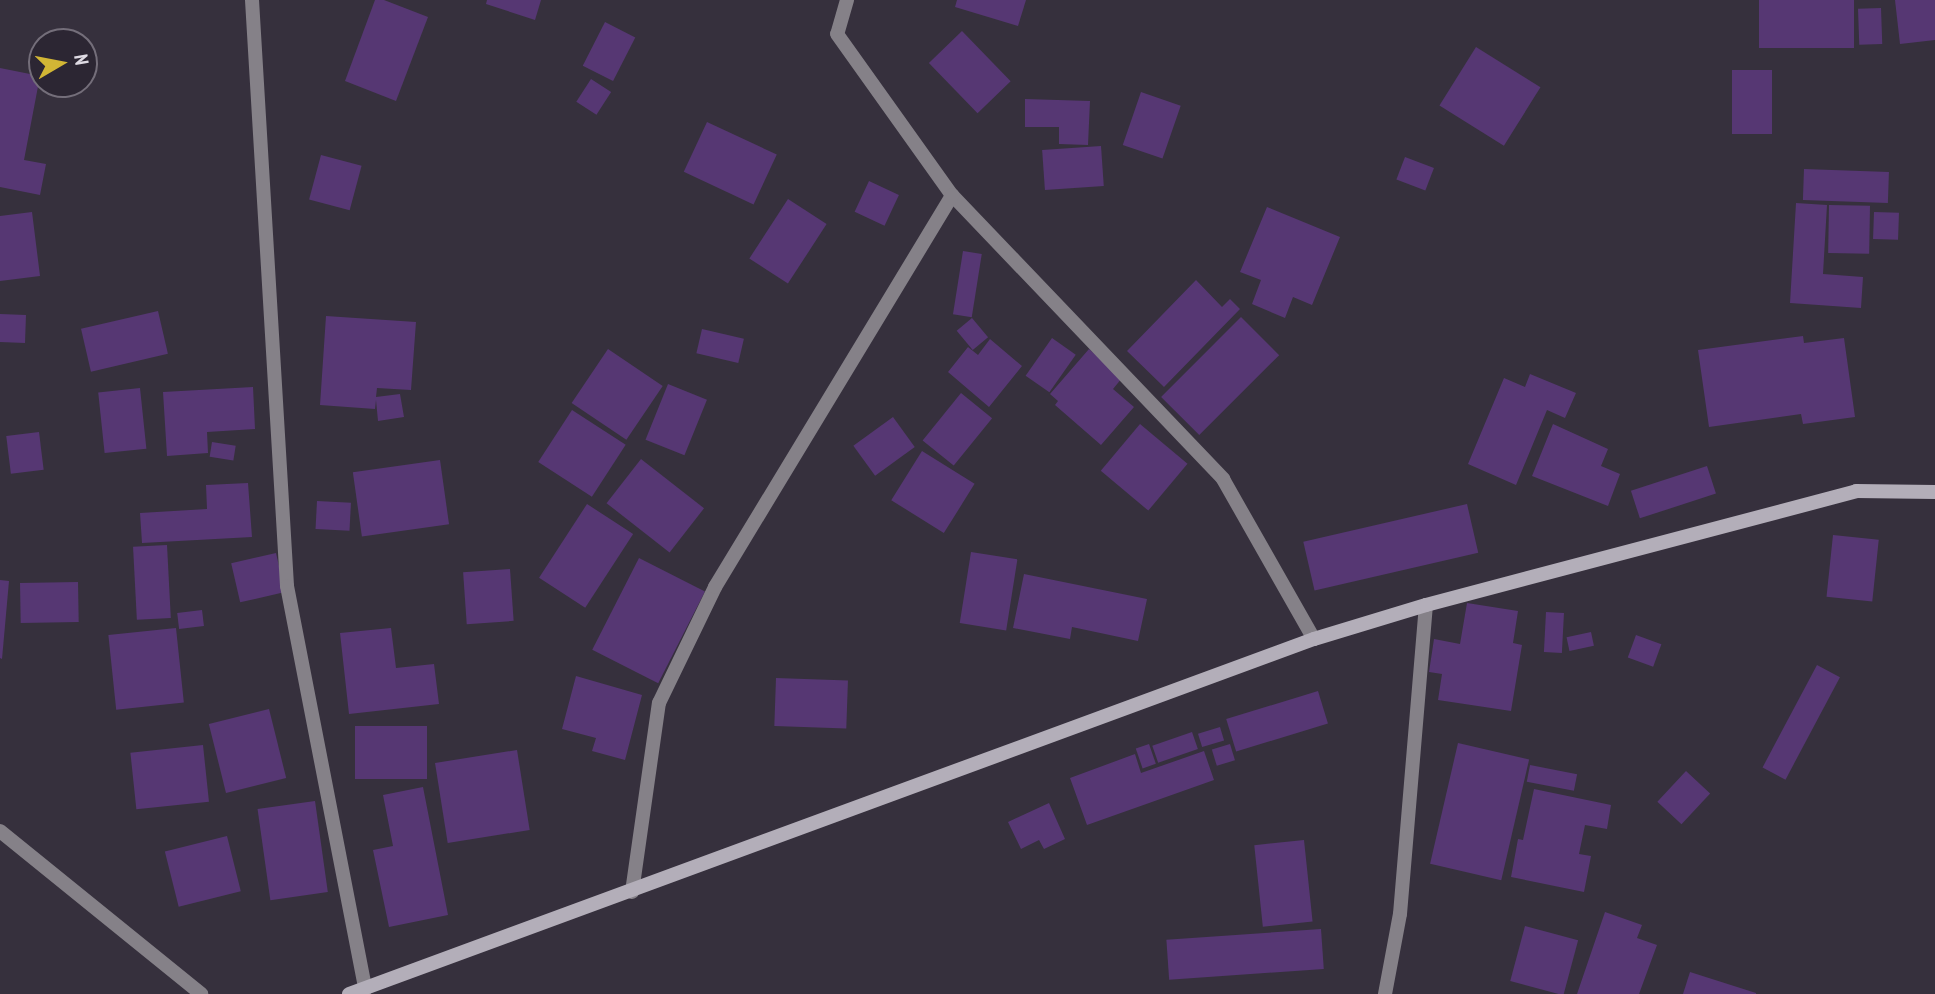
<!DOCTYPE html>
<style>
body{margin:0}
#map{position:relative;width:1935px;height:994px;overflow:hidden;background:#36303d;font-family:"PT Sans Narrow",sans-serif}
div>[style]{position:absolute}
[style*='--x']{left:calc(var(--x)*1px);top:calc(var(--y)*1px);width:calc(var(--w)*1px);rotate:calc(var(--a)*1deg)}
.building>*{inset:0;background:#563773;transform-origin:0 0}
.street>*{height:14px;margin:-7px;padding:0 7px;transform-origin:7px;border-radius:7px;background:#858188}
.secondary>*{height:14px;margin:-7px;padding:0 7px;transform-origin:7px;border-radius:7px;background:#b3aeb9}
span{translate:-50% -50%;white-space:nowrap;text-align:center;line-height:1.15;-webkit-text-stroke:5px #2c2633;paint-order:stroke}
.north{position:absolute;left:28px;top:28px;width:70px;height:70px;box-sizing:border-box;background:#2c2633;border:2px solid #746e7a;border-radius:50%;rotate:80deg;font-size:19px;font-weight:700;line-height:28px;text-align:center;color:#dfdbe4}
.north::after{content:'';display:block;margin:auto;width:24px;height:32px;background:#d2b635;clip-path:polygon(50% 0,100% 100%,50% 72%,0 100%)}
</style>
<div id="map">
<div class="building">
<div style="clip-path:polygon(375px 0,384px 0,428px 17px,396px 101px,345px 81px)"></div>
<div style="clip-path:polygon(487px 0,541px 0,535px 20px,486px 4px)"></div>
<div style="clip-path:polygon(957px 0,1026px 0,1018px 26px,955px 7px)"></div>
<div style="left:1759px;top:0;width:95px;height:48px"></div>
<div style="clip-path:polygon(1895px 0,1935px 0,1935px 40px,1900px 44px)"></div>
<div style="left:1881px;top:8px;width:36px;height:23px;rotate:88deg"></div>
<div style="left:605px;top:22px;width:34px;height:49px;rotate:27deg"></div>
<div style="left:962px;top:31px;width:70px;height:46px;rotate:46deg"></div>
<div style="left:1476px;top:47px;width:76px;height:69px;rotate:32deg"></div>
<div style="clip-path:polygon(0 68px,40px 76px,24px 160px,46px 164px,40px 195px,0 187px)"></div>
<div style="left:1732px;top:70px;width:40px;height:64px"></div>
<div style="left:591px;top:79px;width:24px;height:27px;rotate:33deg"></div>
<div style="left:1141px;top:92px;width:42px;height:56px;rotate:19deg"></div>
<div style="clip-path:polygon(1025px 99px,1090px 101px,1088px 145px,1059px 144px,1059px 127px,1025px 127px)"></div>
<div style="left:707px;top:122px;width:77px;height:55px;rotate:25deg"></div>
<div style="left:1101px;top:146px;width:40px;height:59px;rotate:86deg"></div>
<div style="left:321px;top:155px;width:42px;height:46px;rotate:15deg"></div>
<div style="left:1405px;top:157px;width:31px;height:24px;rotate:21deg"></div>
<div style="left:1804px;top:169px;width:85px;height:31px;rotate:2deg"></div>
<div style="left:869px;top:181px;width:33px;height:34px;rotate:25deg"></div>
<div style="left:788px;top:199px;width:46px;height:71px;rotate:33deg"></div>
<div style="clip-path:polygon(1796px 203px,1827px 205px,1823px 274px,1863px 277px,1861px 308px,1790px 303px)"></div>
<div style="left:1829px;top:205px;width:41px;height:48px;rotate:1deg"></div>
<div style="clip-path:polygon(1267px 207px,1340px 237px,1312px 305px,1293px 297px,1285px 318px,1252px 304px,1261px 280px,1240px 272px)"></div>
<div style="clip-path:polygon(32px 212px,40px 276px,0 281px,0 216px)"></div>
<div style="left:1874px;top:212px;width:25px;height:27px;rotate:2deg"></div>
<div style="left:963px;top:251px;width:19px;height:64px;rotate:9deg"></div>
<div style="clip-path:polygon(1196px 280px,1222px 307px,1230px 299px,1240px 309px,1164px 387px,1127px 351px)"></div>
<div style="left:158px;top:311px;width:44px;height:79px;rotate:77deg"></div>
<div style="left:0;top:314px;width:26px;height:28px;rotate:2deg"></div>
<div style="clip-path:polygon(326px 316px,416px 322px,411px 390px,377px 388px,376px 397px,400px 394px,404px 417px,378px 421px,376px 400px,375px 409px,320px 405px)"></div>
<div style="left:1241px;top:317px;width:54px;height:113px;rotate:45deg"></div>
<div style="left:972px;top:318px;width:25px;height:20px;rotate:50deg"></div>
<div style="left:702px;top:329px;width:43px;height:25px;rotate:13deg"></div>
<div style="clip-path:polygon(1803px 336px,1804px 343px,1844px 338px,1855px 417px,1803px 424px,1801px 414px,1709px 427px,1698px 350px)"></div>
<div style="left:1052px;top:338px;width:29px;height:46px;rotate:35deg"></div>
<div style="clip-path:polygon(990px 339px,1022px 366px,989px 407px,948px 372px,968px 347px,978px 355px)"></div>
<div style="left:608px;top:349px;width:66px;height:65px;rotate:34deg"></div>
<div style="clip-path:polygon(1089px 349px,1122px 378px,1113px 389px,1134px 407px,1101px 445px,1055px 405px,1058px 401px,1050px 394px)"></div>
<div style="clip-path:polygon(1530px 374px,1576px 393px,1565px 418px,1547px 410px,1516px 485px,1468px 464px,1504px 378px,1525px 387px)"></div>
<div style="left:668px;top:384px;width:42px;height:60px;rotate:22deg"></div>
<div style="clip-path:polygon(253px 387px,255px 429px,207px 432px,208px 453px,167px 456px,163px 392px)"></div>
<div style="left:140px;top:388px;width:61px;height:42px;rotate:84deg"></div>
<div style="left:961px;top:393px;width:40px;height:61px;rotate:39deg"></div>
<div style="left:572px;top:410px;width:64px;height:62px;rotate:33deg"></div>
<div style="left:893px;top:417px;width:37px;height:49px;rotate:54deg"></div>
<div style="left:1140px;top:424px;width:62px;height:61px;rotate:40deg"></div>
<div style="clip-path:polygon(1553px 424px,1608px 449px,1601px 466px,1620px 474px,1608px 506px,1532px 476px)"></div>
<div style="left:39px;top:432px;width:38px;height:33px;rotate:83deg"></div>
<div style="left:212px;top:442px;width:24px;height:15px;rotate:9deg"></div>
<div style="left:922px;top:451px;width:62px;height:58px;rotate:32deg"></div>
<div style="left:641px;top:459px;width:80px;height:56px;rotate:38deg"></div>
<div style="left:440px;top:460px;width:65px;height:88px;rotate:82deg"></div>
<div style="left:1707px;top:466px;width:29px;height:80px;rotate:72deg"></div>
<div style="clip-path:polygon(248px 483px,252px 537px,142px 543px,140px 513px,207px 509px,206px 485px)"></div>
<div style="left:317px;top:501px;width:34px;height:28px;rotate:3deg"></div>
<div style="left:587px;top:504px;width:55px;height:88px;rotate:33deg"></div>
<div style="left:1467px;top:504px;width:50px;height:168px;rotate:77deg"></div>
<div style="left:1833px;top:535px;width:46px;height:62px;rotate:6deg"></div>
<div style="left:167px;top:545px;width:73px;height:34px;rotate:87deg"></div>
<div style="left:971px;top:552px;width:47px;height:72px;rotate:9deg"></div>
<div style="left:276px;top:553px;width:40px;height:46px;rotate:77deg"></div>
<div style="left:639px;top:558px;width:74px;height:103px;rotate:27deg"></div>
<div style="left:510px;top:569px;width:52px;height:47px;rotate:86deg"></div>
<div style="clip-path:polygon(1024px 574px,1147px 599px,1138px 641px,1072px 627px,1070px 639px,1013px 628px)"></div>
<div style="clip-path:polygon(0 580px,9px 581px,2px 659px,0 658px)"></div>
<div style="left:78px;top:582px;width:40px;height:58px;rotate:89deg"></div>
<div style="clip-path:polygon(1467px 603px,1518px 611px,1513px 643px,1522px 645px,1511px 711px,1438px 700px,1442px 674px,1429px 672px,1434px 639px,1460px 644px)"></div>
<div style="left:202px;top:610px;width:16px;height:25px;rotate:83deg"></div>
<div style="left:1546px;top:612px;width:18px;height:40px;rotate:3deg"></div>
<div style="left:176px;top:628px;width:75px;height:68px;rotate:84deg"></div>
<div style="clip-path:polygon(391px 628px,396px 668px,434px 664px,439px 704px,349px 714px,340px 633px)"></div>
<div style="left:1591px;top:632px;width:14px;height:25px;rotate:78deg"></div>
<div style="left:1636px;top:635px;width:27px;height:24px;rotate:20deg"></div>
<div style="left:1817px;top:665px;width:26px;height:116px;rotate:28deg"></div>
<div style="clip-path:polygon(576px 676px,642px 695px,625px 760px,592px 751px,596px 738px,562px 729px)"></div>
<div style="left:776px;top:678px;width:72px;height:48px;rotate:2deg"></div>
<div style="left:1318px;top:691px;width:34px;height:96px;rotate:73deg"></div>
<div style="left:269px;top:709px;width:71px;height:62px;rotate:76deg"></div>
<div style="left:355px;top:726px;width:72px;height:53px"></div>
<div style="left:1220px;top:727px;width:14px;height:23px;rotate:73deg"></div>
<div style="left:1192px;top:732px;width:18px;height:42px;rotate:71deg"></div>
<div style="left:1458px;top:743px;width:73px;height:124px;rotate:13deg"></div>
<div style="left:1149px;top:744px;width:21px;height:14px;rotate:71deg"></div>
<div style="left:1230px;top:744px;width:17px;height:19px;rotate:73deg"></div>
<div style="left:203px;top:745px;width:57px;height:73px;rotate:84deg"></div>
<div style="left:517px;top:750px;width:81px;height:83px;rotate:81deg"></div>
<div style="clip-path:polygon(1204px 751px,1214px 780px,1087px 825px,1070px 778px,1135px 754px,1141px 773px)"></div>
<div style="left:1530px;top:765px;width:48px;height:17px;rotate:11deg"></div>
<div style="left:1686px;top:771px;width:33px;height:42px;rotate:43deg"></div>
<div style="clip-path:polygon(423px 787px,448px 915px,389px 927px,373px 850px,393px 846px,383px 795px)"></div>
<div style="clip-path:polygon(1534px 789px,1611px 805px,1607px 829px,1585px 825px,1579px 854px,1591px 856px,1584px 892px,1511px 877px,1518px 839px,1523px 840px)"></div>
<div style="left:315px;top:801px;width:92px;height:58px;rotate:82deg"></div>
<div style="clip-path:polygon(1049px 803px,1065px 839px,1044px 849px,1039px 840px,1021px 849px,1008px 822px)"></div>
<div style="left:227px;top:836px;width:57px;height:64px;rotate:76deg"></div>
<div style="left:1304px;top:840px;width:82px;height:50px;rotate:84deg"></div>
<div style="clip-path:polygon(1605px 912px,1642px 925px,1637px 938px,1657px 945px,1639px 994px,1577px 994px)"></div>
<div style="left:1525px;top:926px;width:55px;height:57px;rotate:15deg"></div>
<div style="left:1321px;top:929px;width:40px;height:155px;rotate:86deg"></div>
<div style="clip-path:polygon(1690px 972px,1756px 993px,1756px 994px,1683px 994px)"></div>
</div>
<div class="street">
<div style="--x:252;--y:0;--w:587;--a:86.58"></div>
<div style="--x:287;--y:586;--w:410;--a:79"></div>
<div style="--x:365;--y:989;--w:5;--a:112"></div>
<div style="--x:847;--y:0;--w:35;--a:106"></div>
<div style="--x:837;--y:34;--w:198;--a:54.5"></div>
<div style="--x:952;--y:195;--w:393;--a:46.3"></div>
<div style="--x:1223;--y:479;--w:184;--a:60.4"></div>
<div style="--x:0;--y:831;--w:259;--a:39"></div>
<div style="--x:632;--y:892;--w:191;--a:-81.9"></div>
<div style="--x:659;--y:703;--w:129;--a:-64.2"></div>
<div style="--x:715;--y:587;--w:458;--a:-58.8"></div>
<div style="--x:1385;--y:994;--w:81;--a:-79.4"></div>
<div style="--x:1400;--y:914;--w:310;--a:-85.2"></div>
</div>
<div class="secondary">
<div style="--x:349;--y:994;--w:1028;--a:-20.2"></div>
<div style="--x:1314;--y:639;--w:117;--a:-16.9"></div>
<div style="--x:1426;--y:605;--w:445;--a:-14.8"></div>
<div style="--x:1856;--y:491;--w:79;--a:0.7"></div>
</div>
<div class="north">N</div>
</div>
